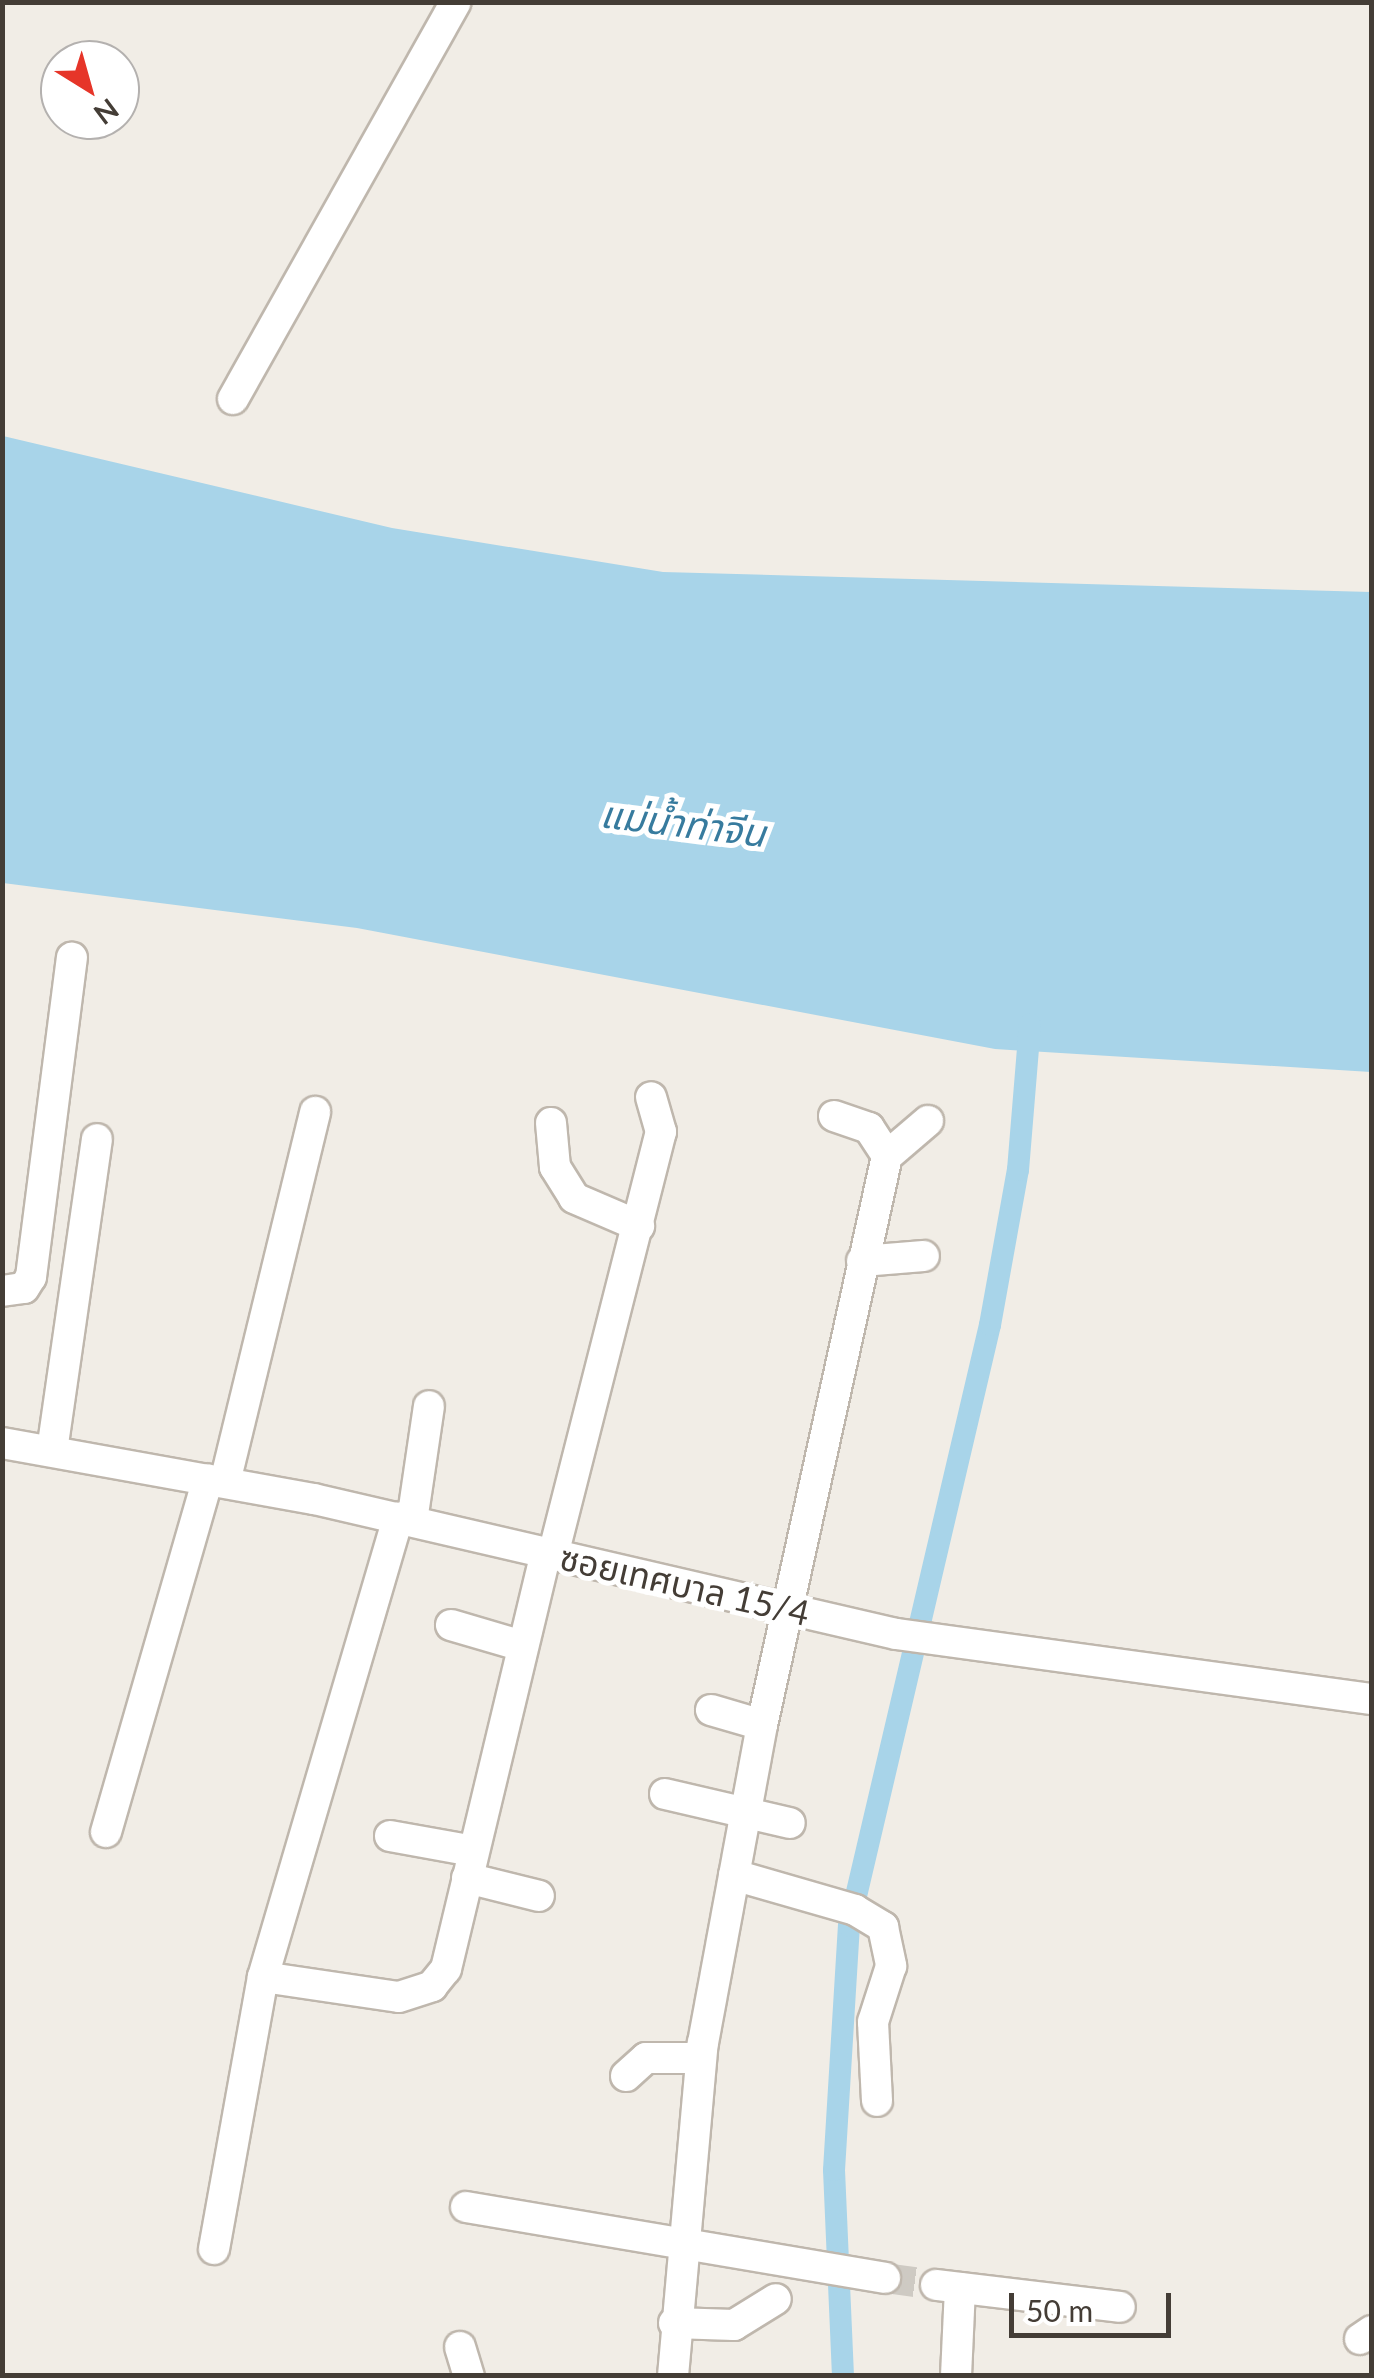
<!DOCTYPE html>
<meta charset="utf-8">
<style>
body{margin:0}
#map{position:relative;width:1374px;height:2378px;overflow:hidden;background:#f1ede6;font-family:Lato,"Noto Sans Thai",sans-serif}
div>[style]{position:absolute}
.water>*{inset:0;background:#a8d4e9}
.canal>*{height:22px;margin:-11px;padding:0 11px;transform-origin:11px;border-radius:11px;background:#a8d4e9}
.minor-tunnel>*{height:30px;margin-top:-15px;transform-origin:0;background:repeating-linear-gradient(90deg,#cecac3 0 30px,transparent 0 45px)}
.roads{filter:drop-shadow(2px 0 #bfb7ad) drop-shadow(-2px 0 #bfb7ad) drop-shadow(0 2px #bfb7ad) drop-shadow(0 -2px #bfb7ad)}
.minor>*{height:30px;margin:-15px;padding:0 15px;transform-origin:15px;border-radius:15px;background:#fff}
span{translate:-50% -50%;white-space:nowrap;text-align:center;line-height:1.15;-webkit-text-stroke:10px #fff;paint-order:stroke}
.street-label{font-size:35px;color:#443d36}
.water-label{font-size:38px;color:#377b9e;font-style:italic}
.frame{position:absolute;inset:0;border:5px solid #443d36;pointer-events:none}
.north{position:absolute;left:40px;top:40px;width:100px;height:100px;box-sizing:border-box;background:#fff;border:2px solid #b4b1af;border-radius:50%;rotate:143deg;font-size:28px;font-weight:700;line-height:40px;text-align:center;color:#443d36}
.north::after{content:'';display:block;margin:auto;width:35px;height:45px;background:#e63529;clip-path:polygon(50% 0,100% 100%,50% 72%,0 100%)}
.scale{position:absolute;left:1009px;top:2293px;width:162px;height:45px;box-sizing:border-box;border:5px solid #443d36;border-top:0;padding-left:12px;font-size:30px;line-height:35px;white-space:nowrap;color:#443d36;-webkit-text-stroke:8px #fff;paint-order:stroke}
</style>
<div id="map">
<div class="water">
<i style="clip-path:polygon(3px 436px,392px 528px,663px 572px,1371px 592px,1371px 1072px,995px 1049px,357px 928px,3px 883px)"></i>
</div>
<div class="canal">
<i style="left:843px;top:2376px;width:206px;rotate:-92.5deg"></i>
<i style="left:834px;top:2170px;width:244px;rotate:-86.5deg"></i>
<i style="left:849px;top:1926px;width:617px;rotate:-76.8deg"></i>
<i style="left:990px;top:1325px;width:158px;rotate:-79.8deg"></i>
<i style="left:1018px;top:1170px;width:146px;rotate:-85.3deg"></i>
</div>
<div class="minor-tunnel">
<i style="left:885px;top:2278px;width:51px;rotate:7.8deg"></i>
</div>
<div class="roads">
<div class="minor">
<i style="left:233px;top:399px;width:455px;rotate:-60.7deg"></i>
<i style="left:834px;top:1116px;width:37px;rotate:19deg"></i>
<i style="left:869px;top:1128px;width:33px;rotate:57deg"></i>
<i style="left:551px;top:1123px;width:44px;rotate:84.8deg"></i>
<i style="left:555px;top:1167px;width:36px;rotate:58deg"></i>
<i style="left:574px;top:1198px;width:71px;rotate:23.3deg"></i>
<i style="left:862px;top:1261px;width:62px;rotate:-4.6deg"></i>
<i style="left:2px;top:1291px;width:22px;rotate:-8deg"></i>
<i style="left:24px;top:1288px;width:13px;rotate:-58deg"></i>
<i style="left:31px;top:1277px;width:322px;rotate:-82.7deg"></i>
<i style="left:2px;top:1443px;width:317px;rotate:10.2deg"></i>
<i style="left:314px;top:1499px;width:597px;rotate:13.06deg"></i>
<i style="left:896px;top:1634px;width:480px;rotate:7.8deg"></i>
<i style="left:52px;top:1451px;width:315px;rotate:-81.8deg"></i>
<i style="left:225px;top:1482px;width:381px;rotate:-76.3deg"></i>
<i style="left:412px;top:1521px;width:116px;rotate:-81.6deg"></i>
<i style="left:553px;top:1555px;width:437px;rotate:-75.7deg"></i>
<i style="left:661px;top:1132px;width:36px;rotate:-106deg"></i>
<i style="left:451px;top:1625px;width:75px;rotate:16.3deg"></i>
<i style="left:711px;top:1710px;width:53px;rotate:16.4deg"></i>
<i style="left:665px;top:1794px;width:128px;rotate:13.1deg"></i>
<i style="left:106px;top:1832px;width:367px;rotate:-73.9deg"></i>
<i style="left:390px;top:1836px;width:84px;rotate:10.2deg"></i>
<i style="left:734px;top:1875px;width:126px;rotate:16.1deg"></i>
<i style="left:855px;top:1910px;width:33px;rotate:31deg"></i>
<i style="left:883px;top:1927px;width:40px;rotate:78deg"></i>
<i style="left:891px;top:1966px;width:59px;rotate:107.8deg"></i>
<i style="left:873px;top:2022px;width:79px;rotate:87.1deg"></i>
<i style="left:467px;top:1878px;width:74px;rotate:14deg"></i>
<i style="left:263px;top:1977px;width:137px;rotate:8.4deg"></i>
<i style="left:399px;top:1997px;width:35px;rotate:-18deg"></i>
<i style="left:432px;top:1986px;width:22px;rotate:-51deg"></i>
<i style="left:446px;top:1969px;width:428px;rotate:-76.5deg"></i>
<i style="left:626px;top:2076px;width:27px;rotate:-42deg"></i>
<i style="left:646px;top:2058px;width:55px"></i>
<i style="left:466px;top:2207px;width:425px;rotate:9.6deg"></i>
<i style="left:214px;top:2249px;width:276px;rotate:-79.8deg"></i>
<i style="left:263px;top:1977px;width:479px;rotate:-73.6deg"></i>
<i style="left:936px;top:2285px;width:185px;rotate:6.8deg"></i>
<i style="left:674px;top:2323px;width:60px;rotate:1.9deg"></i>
<i style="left:734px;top:2325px;width:49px;rotate:-31.8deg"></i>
<i style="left:1360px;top:2339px;width:14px;rotate:-34deg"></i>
<i style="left:460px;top:2347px;width:30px;rotate:73deg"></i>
<i style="left:673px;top:2376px;width:334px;rotate:-84.9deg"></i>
<i style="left:703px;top:2043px;width:323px;rotate:-79.5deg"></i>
<i style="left:762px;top:1725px;width:583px;rotate:-77.61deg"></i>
<i style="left:887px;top:1156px;width:54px;rotate:-40.5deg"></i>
<i style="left:956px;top:2376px;width:88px;rotate:-87.4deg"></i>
</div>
</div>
<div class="street-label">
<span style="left:685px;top:1584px;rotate:13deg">ซอยเทศบาล 15/4</span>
</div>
<div class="water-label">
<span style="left:683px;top:823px;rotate:7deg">แม่น้ำท่าจีน</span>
</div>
<div class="frame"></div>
<div class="north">N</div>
<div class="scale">50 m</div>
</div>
